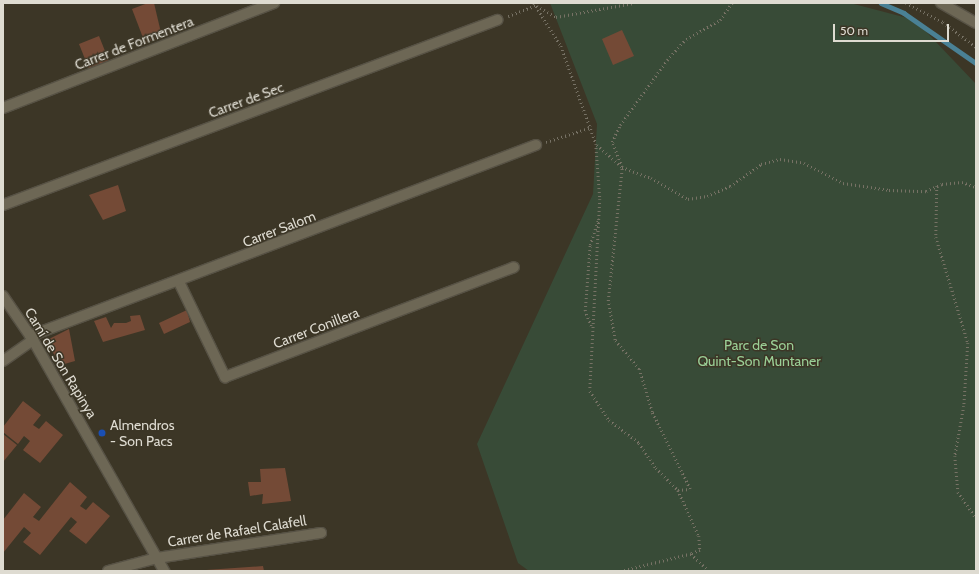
<!DOCTYPE html>
<meta charset="utf-8">
<style>
body{margin:0}
#map{position:relative;width:979px;height:574px;overflow:hidden;background:#3c3626;font-family:Cabin,sans-serif}
div>[style]{position:absolute}
.green>*{inset:0;background:#384b37}
.stream>*{height:4.5px;margin:-2.25px;padding:0 2.25px;transform-origin:2.25px;border-radius:2.25px;background:#4a8195}
.building>*{inset:0;background:#744a36}
.path>*{height:2.5px;margin-top:-1.25px;transform-origin:0;background:repeating-linear-gradient(90deg,#777265 0 1px,transparent 0 4px)}
.roads{filter:drop-shadow(1px 0 #575245) drop-shadow(-1px 0 #575245) drop-shadow(0 1px #575245) drop-shadow(0 -1px #575245)}
.minor>*{height:10px;margin:-5px;padding:0 5px;transform-origin:5px;border-radius:5px;background:#6d6755}
.tertiary>*{height:10px;margin:-5px;padding:0 5px;transform-origin:5px;border-radius:5px;background:#6d6755}
.dots>*{width:11px;height:11px;translate:-50% -50%;box-sizing:border-box;border:2px solid #3c3626;border-radius:50%}
span{translate:-50% -50%;white-space:nowrap;text-align:center;line-height:1.15;-webkit-text-stroke:3px #3c3626;paint-order:stroke}
.street-label{font-size:14px;color:#dedbd1}
.park-label{font-size:14px;color:#9acf96}
.poi-label{font-size:14px;color:#dedbd1}
.left{translate:0 -50%;text-align:left}
.frame{position:absolute;inset:0;border:4px solid #dedbd1;pointer-events:none}
.scale{position:absolute;left:833px;top:24px;width:116px;height:18px;box-sizing:border-box;border:2px solid #dedbd1;border-top:0;padding-left:5px;font-size:12px;line-height:14px;white-space:nowrap;color:#dedbd1;-webkit-text-stroke:3px #3c3626;paint-order:stroke}
</style>
<div id="map">
<div class="green">
<i style="clip-path:polygon(550px 3px,850px 3px,915px 20px,976px 84px,976px 571px,529px 571px,518px 563px,477px 444px,593px 194px,597px 124px)"></i>
</div>
<div class="stream">
<i style="left:881px;top:3px;width:25px;rotate:23deg"></i>
<i style="left:904px;top:13px;width:88px;rotate:34.8deg"></i>
</div>
<div class="building">
<i style="clip-path:polygon(148px 3px,154px 3px,162px 37px,145px 43px,132px 9px)"></i>
<i style="clip-path:polygon(622px 30px,634px 56px,613px 65px,602px 39px)"></i>
<i style="clip-path:polygon(99px 36px,109px 61px,89px 69px,79px 44px)"></i>
<i style="clip-path:polygon(118px 185px,126px 211px,103px 220px,89px 195px)"></i>
<i style="clip-path:polygon(187px 310px,190px 322px,164px 334px,159px 323px)"></i>
<i style="clip-path:polygon(140px 315px,145px 330px,103px 342px,94px 321px,106px 317px,111px 328px,114px 323px,126px 323px,131px 321px,130px 316px)"></i>
<i style="clip-path:polygon(69px 329px,75px 361px,61px 365px,45px 341px)"></i>
<i style="clip-path:polygon(23px 401px,41px 415px,33px 425px,39px 429px,46px 421px,63px 435px,40px 463px,23px 450px,30px 441px,24px 436px,18px 444px,3px 432px,3px 427px)"></i>
<i style="clip-path:polygon(3px 434px,17px 445px,3px 462px)"></i>
<i style="clip-path:polygon(285px 468px,291px 501px,262px 504px,263px 494px,250px 496px,248px 482px,261px 482px,260px 469px)"></i>
<i style="clip-path:polygon(70px 482px,87px 497px,80px 506px,86px 510px,93px 502px,110px 516px,86px 544px,69px 531px,77px 522px,71px 517px,40px 555px,23px 542px,31px 533px,24px 527px,3px 553px,3px 520px,24px 493px,41px 507px,33px 517px,39px 521px)"></i>
<i style="clip-path:polygon(263px 566px,264px 571px,206px 571px,206px 570px)"></i>
</div>
<div class="path">
<i style="left:534px;top:3px;width:51px;rotate:57.9deg"></i>
<i style="left:561px;top:46px;width:104px;rotate:70.3deg"></i>
<i style="left:596px;top:144px;width:55px;rotate:85.8deg"></i>
<i style="left:600px;top:199px;width:192px;rotate:93deg"></i>
<i style="left:590px;top:391px;width:35px;rotate:57deg"></i>
<i style="left:609px;top:420px;width:38px;rotate:37deg"></i>
<i style="left:639px;top:443px;width:30px;rotate:56deg"></i>
<i style="left:656px;top:468px;width:31px;rotate:45deg"></i>
<i style="left:678px;top:490px;width:51px;rotate:65.5deg"></i>
<i style="left:699px;top:536px;width:14px;rotate:86deg"></i>
<i style="left:700px;top:550px;width:10px;rotate:156deg"></i>
<i style="left:691px;top:554px;width:70px;rotate:166deg"></i>
<i style="left:906px;top:3px;width:42px;rotate:27.2deg"></i>
<i style="left:943px;top:22px;width:41px;rotate:37.1deg"></i>
<i style="left:537px;top:6px;width:22px;rotate:30deg"></i>
<i style="left:556px;top:17px;width:79px;rotate:-10.2deg"></i>
<i style="left:508px;top:16px;width:30px;rotate:-21deg"></i>
<i style="left:546px;top:142px;width:48px;rotate:-18.1deg"></i>
<i style="left:597px;top:145px;width:33px;rotate:41deg"></i>
<i style="left:622px;top:167px;width:31px;rotate:21deg"></i>
<i style="left:651px;top:178px;width:43px;rotate:29.6deg"></i>
<i style="left:688px;top:199px;width:19px;rotate:-9deg"></i>
<i style="left:707px;top:196px;width:25px;rotate:-23deg"></i>
<i style="left:730px;top:186px;width:38px;rotate:-35deg"></i>
<i style="left:761px;top:164px;width:20px;rotate:-15deg"></i>
<i style="left:780px;top:159px;width:24px;rotate:9deg"></i>
<i style="left:804px;top:163px;width:44px;rotate:27.1deg"></i>
<i style="left:843px;top:183px;width:47px;rotate:8.7deg"></i>
<i style="left:889px;top:190px;width:37px;rotate:2deg"></i>
<i style="left:926px;top:191px;width:17px;rotate:-24deg"></i>
<i style="left:942px;top:184px;width:20px;rotate:-6deg"></i>
<i style="left:962px;top:182px;width:15px;rotate:20deg"></i>
<i style="left:937px;top:186px;width:51px;rotate:91.1deg"></i>
<i style="left:936px;top:237px;width:111px;rotate:73.2deg"></i>
<i style="left:968px;top:343px;width:63px;rotate:93.6deg"></i>
<i style="left:964px;top:406px;width:51px;rotate:100.2deg"></i>
<i style="left:955px;top:456px;width:36px;rotate:85deg"></i>
<i style="left:958px;top:492px;width:32px;rotate:55deg"></i>
<i style="left:591px;top:326px;width:16px;rotate:-112deg"></i>
<i style="left:585px;top:311px;width:66px;rotate:-85.7deg"></i>
<i style="left:590px;top:245px;width:28px;rotate:-72deg"></i>
<i style="left:678px;top:490px;width:12px;rotate:-5deg"></i>
<i style="left:690px;top:489px;width:86px;rotate:-116.3deg"></i>
<i style="left:652px;top:412px;width:45px;rotate:-106.8deg"></i>
<i style="left:639px;top:369px;width:38px;rotate:-130deg"></i>
<i style="left:615px;top:340px;width:40px;rotate:-100deg"></i>
<i style="left:608px;top:301px;width:135px;rotate:-84deg"></i>
<i style="left:622px;top:167px;width:27px;rotate:-112deg"></i>
<i style="left:612px;top:142px;width:19px;rotate:-65deg"></i>
<i style="left:620px;top:125px;width:80px;rotate:-54.1deg"></i>
<i style="left:667px;top:60px;width:28px;rotate:-48deg"></i>
<i style="left:686px;top:39px;width:39px;rotate:-29deg"></i>
<i style="left:720px;top:20px;width:21px;rotate:-55deg"></i>
<i style="left:691px;top:554px;width:25px;rotate:43deg"></i>
<i style="left:975px;top:571px;width:2px;rotate:-63deg"></i>
</div>
<div class="roads">
<div class="minor">
<i style="left:941px;top:3px;width:40px;rotate:29.7deg"></i>
<i style="left:3px;top:108px;width:291px;rotate:-21.2deg"></i>
<i style="left:3px;top:205px;width:528px;rotate:-20.53deg"></i>
<i style="left:179px;top:282px;width:106px;rotate:64.2deg"></i>
<i style="left:225px;top:377px;width:309px;rotate:-20.8deg"></i>
<i style="left:30px;top:336px;width:541px;rotate:-20.68deg"></i>
<i style="left:3px;top:361px;width:37px;rotate:-35deg"></i>
<i style="left:108px;top:571px;width:51px;rotate:-14.9deg"></i>
<i style="left:157px;top:558px;width:166px;rotate:-8.7deg"></i>
</div>
<div class="tertiary">
<i style="left:3px;top:296px;width:53px;rotate:55.7deg"></i>
<i style="left:33px;top:340px;width:266px;rotate:60.4deg"></i>
</div>
</div>
<div class="dots">
<i style="left:102px;top:433px;background:#1a4fb4"></i>
</div>
<div class="street-label">
<span style="left:134px;top:43px;rotate:-21deg">Carrer de Formentera</span>
<span style="left:246px;top:100px;rotate:-20deg">Carrer de Sec</span>
<span style="left:279px;top:229px;rotate:-21deg">Carrer Salom</span>
<span style="left:316px;top:328px;rotate:-21deg">Carrer Conillera</span>
<span style="left:61px;top:363px;rotate:59deg">Camí de Son Rapinya</span>
<span style="left:237px;top:531px;rotate:-9deg">Carrer de Rafael Calafell</span>
</div>
<div class="park-label">
<span style="left:759px;top:353px">Parc de Son<br>Quint-Son Muntaner</span>
</div>
<div class="poi-label">
<span class="left" style="left:110px;top:433px">Almendros<br>- Son Pacs</span>
</div>
<div class="frame"></div>
<div class="scale">50 m</div>
</div>
